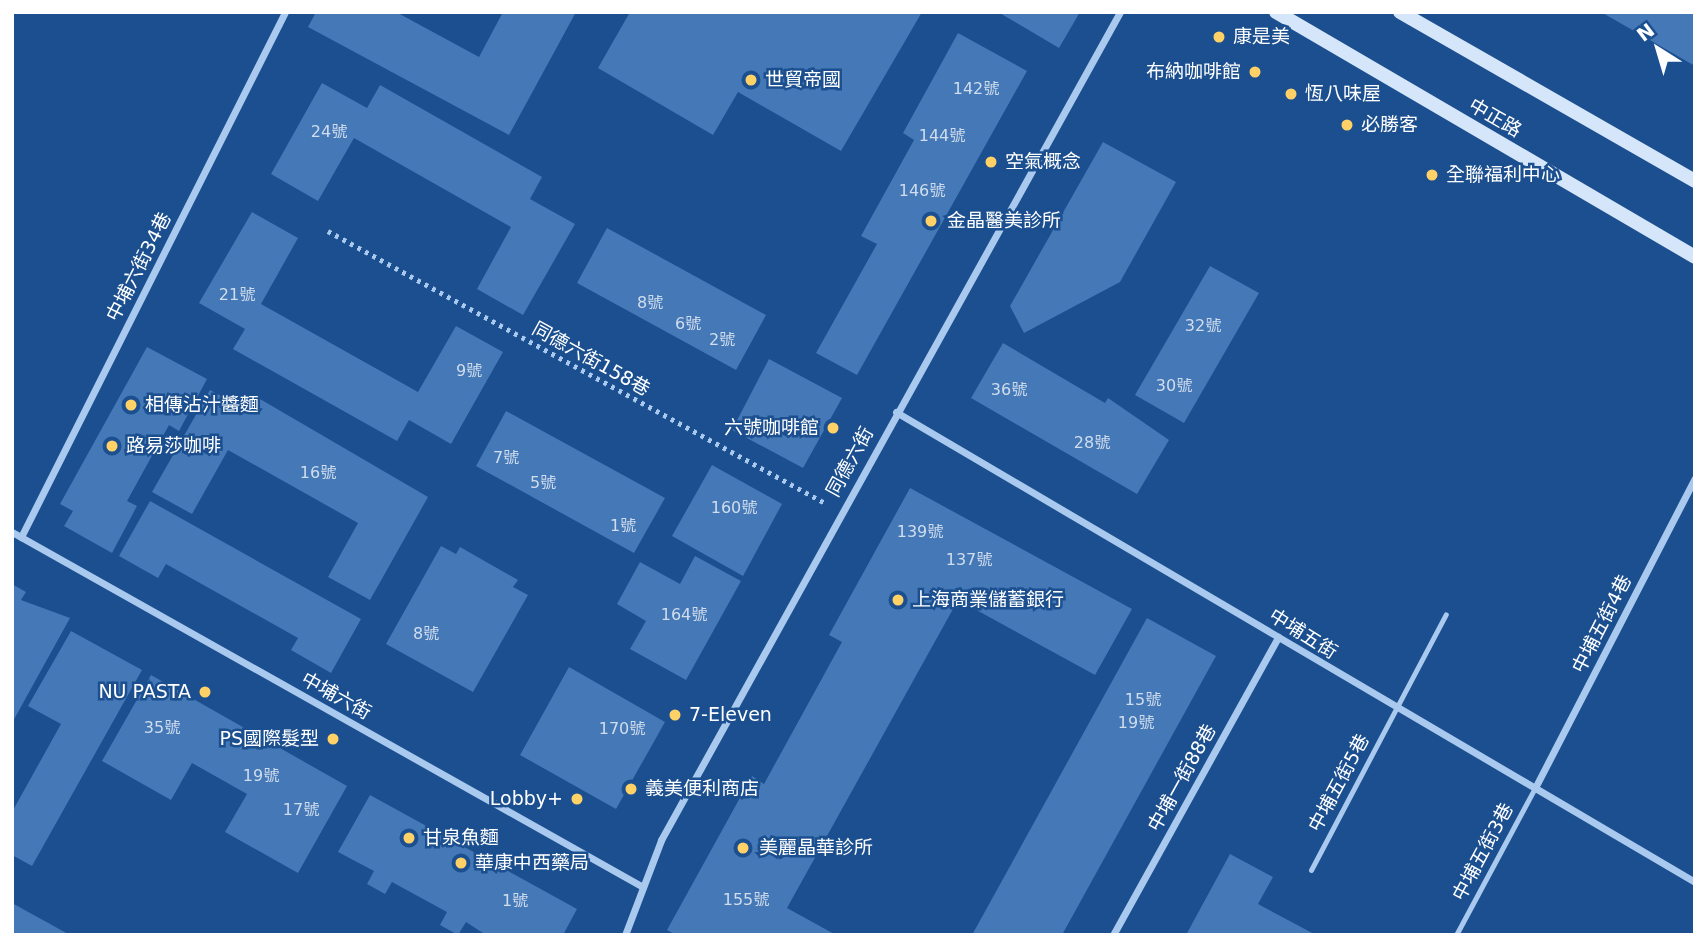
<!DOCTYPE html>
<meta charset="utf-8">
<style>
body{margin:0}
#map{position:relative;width:1707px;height:947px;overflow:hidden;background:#1b4f8f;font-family:"DejaVu Sans","Noto Sans TC",sans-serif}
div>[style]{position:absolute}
.building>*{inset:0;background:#4478b7}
.path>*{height:4.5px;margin-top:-2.25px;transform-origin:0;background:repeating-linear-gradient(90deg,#a9c9ee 0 3.5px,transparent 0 8.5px)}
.lane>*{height:5px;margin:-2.5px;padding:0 2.5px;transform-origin:2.5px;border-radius:2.5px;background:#a9c9ee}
.street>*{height:7px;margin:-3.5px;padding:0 3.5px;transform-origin:3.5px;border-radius:3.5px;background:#a9c9ee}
.secondary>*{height:14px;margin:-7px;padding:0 7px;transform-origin:7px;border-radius:7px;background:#d6e6fa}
.dots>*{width:19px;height:19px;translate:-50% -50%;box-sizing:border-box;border:4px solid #1b4f8f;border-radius:50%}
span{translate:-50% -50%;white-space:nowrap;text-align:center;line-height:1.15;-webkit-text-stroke:5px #1b4f8f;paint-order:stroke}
.number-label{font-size:16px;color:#d0dded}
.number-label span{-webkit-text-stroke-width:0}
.poi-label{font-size:19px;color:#fff}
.left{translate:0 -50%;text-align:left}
.right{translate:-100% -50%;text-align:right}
.street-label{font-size:19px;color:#fff}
.frame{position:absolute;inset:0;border:14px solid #fff;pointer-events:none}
.north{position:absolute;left:1623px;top:14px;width:70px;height:70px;-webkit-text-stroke:5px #1b4f8f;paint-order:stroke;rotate:323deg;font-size:19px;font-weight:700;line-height:28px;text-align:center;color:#fff}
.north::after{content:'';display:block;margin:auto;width:24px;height:32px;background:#fff;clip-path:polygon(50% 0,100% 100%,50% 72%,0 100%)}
</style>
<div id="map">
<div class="building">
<i style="clip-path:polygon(316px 12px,396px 12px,479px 57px,503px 12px,576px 12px,509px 135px,308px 27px)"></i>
<i style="clip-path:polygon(630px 12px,922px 12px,841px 151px,738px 92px,713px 135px,598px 68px)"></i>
<i style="clip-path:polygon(998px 12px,1080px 12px,1059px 48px)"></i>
<i style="clip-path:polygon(1601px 12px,1695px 12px,1695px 66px)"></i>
<i style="clip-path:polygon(958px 33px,1027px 71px,857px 375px,816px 353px,877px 244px,861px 236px,914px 140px,903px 133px)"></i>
<i style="clip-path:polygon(322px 83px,367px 108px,380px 85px,542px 177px,530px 199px,575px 224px,523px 315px,477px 289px,511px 227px,354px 138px,318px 201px,271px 174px)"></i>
<i style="clip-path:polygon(1103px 142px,1176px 182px,1120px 282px,1024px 333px,1010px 306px)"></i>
<i style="clip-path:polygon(252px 212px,298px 238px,261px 304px,418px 392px,456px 326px,503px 352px,451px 444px,409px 420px,397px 441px,233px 349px,245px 329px,199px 303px)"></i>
<i style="clip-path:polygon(607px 228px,766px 315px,736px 370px,577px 283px)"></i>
<i style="clip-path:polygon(1210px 266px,1259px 293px,1184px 423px,1135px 395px)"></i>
<i style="clip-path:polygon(1003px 343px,1105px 403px,1108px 398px,1169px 440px,1137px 494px,971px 398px)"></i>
<i style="clip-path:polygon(147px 347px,207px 379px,179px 431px,169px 425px,127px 501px,137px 506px,112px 553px,64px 526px,73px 511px,60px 504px)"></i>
<i style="clip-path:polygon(769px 359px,842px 398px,803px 468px,732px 430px)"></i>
<i style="clip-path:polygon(210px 390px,245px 409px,253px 395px,428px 497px,370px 600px,328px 577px,358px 523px,228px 450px,192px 514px,152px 492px)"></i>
<i style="clip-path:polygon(506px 411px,665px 498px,634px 553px,476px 466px)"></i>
<i style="clip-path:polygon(712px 465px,782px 504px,743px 576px,672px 536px)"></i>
<i style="clip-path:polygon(910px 488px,1132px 609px,1095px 675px,958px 600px,787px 908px,836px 935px,676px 935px,667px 930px,752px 776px,764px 784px,842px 642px,829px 635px)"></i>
<i style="clip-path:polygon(150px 501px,361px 619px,331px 673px,291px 650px,298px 638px,166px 564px,158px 578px,119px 556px)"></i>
<i style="clip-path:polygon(441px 546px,456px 554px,460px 547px,518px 580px,513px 587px,528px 595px,473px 692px,386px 644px)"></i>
<i style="clip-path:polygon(695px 556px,741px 581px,686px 680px,630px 649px,646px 621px,617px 604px,640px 562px,680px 584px)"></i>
<i style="clip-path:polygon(12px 584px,26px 592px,21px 600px,70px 618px,12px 723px)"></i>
<i style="clip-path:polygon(1147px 618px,1216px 656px,1062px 935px,972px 935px)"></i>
<i style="clip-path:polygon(71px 631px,142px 670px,32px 866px,12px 855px,12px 812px,61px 724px,28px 706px)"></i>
<i style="clip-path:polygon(569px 667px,665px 722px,616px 809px,520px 755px)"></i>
<i style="clip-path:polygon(151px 675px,347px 786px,298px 873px,225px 832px,247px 794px,192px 763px,171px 800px,102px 761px)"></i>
<i style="clip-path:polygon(370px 795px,577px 909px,563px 935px,486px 935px,466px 922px,458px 935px,440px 925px,447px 912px,392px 882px,385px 894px,367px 884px,374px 871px,338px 852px)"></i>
<i style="clip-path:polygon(1230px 854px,1273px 877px,1258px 904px,1316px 935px,1186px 935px)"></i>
<i style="clip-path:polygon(12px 903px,70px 935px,12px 935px)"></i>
</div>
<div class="path">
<i style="left:328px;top:231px;width:567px;rotate:28.69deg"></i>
</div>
<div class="lane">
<i style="left:1311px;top:870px;width:289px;rotate:-62.2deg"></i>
<i style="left:1456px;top:935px;width:169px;rotate:-61.8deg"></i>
<i style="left:1694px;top:935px;width:2px;rotate:-63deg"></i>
</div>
<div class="street">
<i style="left:896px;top:412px;width:927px;rotate:30.47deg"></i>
<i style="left:12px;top:532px;width:724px;rotate:29.36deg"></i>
<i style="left:21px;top:537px;width:588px;rotate:-63.3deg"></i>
<i style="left:1537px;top:784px;width:344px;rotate:-62.7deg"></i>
<i style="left:625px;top:935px;width:102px;rotate:-69.2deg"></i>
<i style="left:661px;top:840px;width:947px;rotate:-61deg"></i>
<i style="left:1113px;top:935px;width:341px;rotate:-61deg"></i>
</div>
<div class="secondary">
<i style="left:1276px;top:12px;width:485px;rotate:30.3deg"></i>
<i style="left:1400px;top:12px;width:340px;rotate:29.8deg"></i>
</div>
<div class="dots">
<i style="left:1219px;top:37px;background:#ffd166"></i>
<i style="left:1255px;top:72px;background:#ffd166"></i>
<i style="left:751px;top:80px;background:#ffd166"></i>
<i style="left:1291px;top:94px;background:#ffd166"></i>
<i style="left:1347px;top:125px;background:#ffd166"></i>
<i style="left:991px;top:162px;background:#ffd166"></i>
<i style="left:1432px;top:175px;background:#ffd166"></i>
<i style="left:931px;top:221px;background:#ffd166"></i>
<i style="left:131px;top:405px;background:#ffd166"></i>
<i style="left:833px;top:428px;background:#ffd166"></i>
<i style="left:112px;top:446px;background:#ffd166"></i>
<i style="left:898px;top:600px;background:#ffd166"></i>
<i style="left:205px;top:692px;background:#ffd166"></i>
<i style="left:675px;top:715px;background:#ffd166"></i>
<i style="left:333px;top:739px;background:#ffd166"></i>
<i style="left:631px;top:789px;background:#ffd166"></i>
<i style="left:577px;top:799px;background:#ffd166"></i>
<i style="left:409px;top:838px;background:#ffd166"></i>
<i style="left:743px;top:848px;background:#ffd166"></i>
<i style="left:461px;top:863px;background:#ffd166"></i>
</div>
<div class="number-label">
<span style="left:976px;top:89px">142號</span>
<span style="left:329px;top:132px">24號</span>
<span style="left:942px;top:136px">144號</span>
<span style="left:922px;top:191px">146號</span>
<span style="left:237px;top:295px">21號</span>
<span style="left:650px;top:303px">8號</span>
<span style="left:688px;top:324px">6號</span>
<span style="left:1203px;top:326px">32號</span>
<span style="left:722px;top:340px">2號</span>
<span style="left:469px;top:371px">9號</span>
<span style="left:1174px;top:386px">30號</span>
<span style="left:1009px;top:390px">36號</span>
<span style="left:1092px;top:443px">28號</span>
<span style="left:506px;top:458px">7號</span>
<span style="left:318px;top:473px">16號</span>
<span style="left:543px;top:483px">5號</span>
<span style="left:734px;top:508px">160號</span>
<span style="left:623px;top:526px">1號</span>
<span style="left:920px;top:532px">139號</span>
<span style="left:969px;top:560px">137號</span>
<span style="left:684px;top:615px">164號</span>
<span style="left:426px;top:634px">8號</span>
<span style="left:1143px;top:700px">15號</span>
<span style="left:1136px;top:723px">19號</span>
<span style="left:162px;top:728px">35號</span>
<span style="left:622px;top:729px">170號</span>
<span style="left:261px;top:776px">19號</span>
<span style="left:301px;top:810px">17號</span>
<span style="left:746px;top:900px">155號</span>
<span style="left:515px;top:901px">1號</span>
</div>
<div class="poi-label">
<span class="left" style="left:1233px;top:37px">康是美</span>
<span class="right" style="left:1241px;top:72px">布納咖啡館</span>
<span class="left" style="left:765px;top:80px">世貿帝國</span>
<span class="left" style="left:1305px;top:94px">恆八味屋</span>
<span class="left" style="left:1361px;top:125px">必勝客</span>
<span class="left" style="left:1005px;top:162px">空氣概念</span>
<span class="left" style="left:1446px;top:175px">全聯福利中心</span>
<span class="left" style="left:947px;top:221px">金晶醫美診所</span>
<span class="left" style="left:145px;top:405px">相傳沾汁醬麵</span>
<span class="right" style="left:819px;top:428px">六號咖啡館</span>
<span class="left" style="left:126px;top:446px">路易莎咖啡</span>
<span class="left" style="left:912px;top:600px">上海商業儲蓄銀行</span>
<span class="right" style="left:191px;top:692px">NU PASTA</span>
<span class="left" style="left:689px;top:715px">7-Eleven</span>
<span class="right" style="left:319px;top:739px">PS國際髮型</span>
<span class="left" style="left:645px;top:789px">義美便利商店</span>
<span class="right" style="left:563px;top:799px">Lobby+</span>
<span class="left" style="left:423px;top:838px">甘泉魚麵</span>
<span class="left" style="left:759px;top:848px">美麗晶華診所</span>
<span class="left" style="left:475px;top:863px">華康中西藥局</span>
</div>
<div class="street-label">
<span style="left:1495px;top:118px;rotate:30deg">中正路</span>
<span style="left:139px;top:267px;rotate:-63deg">中埔六街34巷</span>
<span style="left:591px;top:359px;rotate:29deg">同德六街158巷</span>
<span style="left:850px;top:462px;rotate:-61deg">同德六街</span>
<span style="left:1602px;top:624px;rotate:-63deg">中埔五街4巷</span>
<span style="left:1303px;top:634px;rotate:32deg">中埔五街</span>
<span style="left:336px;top:696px;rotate:29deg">中埔六街</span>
<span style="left:1182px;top:778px;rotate:-61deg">中埔一街88巷</span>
<span style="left:1339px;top:783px;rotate:-62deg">中埔五街5巷</span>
<span style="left:1483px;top:852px;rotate:-62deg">中埔五街3巷</span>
</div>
<div class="frame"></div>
<div class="north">N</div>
</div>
